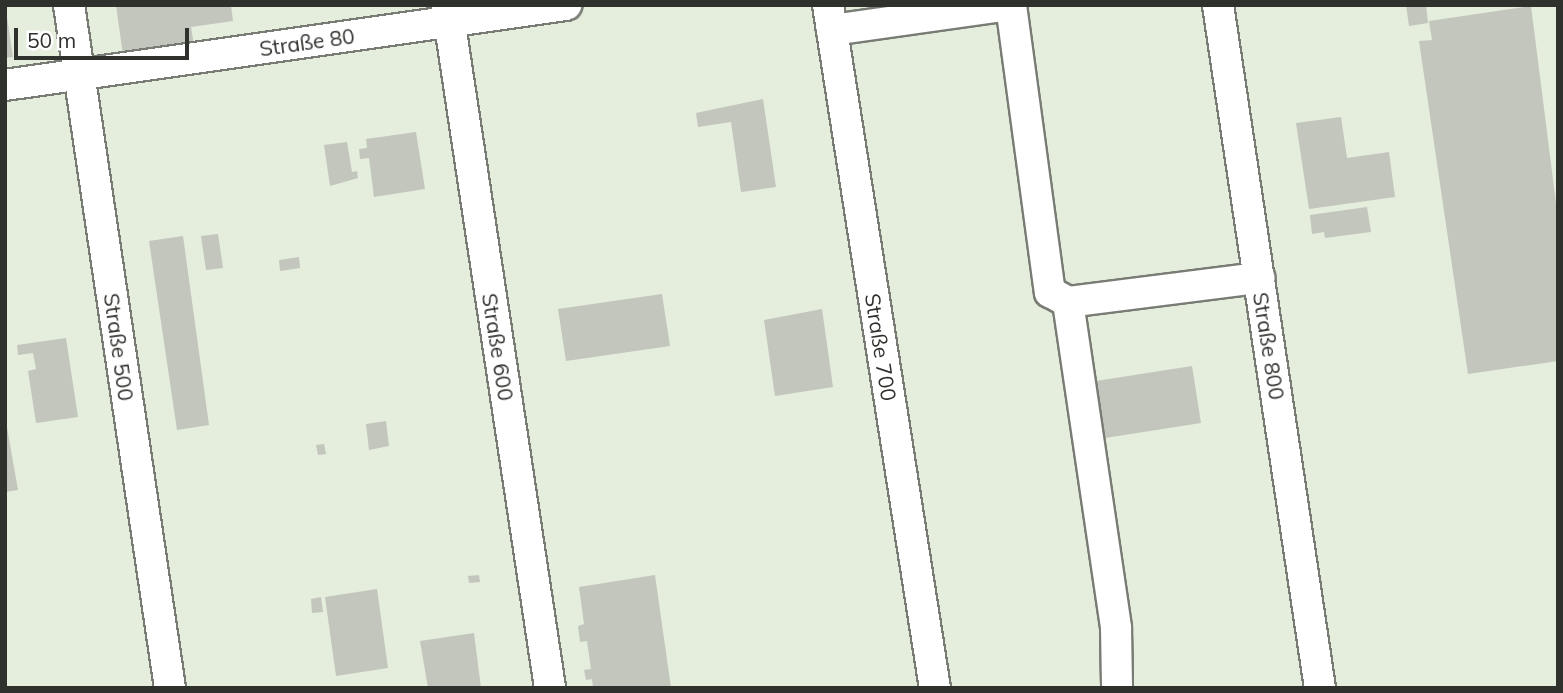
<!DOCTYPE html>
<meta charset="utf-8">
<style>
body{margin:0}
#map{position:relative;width:1563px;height:693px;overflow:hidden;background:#f2f6ed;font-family:Mulish,sans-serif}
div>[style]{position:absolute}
.built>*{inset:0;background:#e5eddd}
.building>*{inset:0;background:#c2c6bd}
.roads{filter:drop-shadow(2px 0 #787c74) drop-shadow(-2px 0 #787c74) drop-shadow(0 2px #787c74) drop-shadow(0 -2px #787c74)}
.minor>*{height:30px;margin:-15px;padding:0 15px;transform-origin:15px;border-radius:15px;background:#fff}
span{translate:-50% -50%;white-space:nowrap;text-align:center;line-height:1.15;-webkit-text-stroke:6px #fff;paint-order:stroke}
.street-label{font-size:21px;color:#2f312d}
.frame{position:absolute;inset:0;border:7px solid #2f312d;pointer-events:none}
.scale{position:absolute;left:14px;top:28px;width:175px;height:32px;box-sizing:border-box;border:4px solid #2f312d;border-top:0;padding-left:9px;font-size:21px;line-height:24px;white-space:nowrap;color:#2f312d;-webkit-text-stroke:5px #fff;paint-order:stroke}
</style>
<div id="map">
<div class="built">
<i style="clip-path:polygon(5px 5px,1558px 5px,1558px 688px,5px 688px)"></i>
</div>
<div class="building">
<i style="clip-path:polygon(116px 5px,231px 5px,233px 21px,191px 27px,194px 45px,123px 55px)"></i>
<i style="clip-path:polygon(1406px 5px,1426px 5px,1428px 23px,1409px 26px)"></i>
<i style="clip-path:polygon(1531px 6px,1558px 219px,1558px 361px,1468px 374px,1419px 41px,1432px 40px,1429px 21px)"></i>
<i style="clip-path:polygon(7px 17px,13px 57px,5px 58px,5px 18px)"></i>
<i style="clip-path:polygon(763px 99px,776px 187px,741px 192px,731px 122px,698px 127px,696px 113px)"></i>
<i style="clip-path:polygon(1341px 117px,1347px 158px,1389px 152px,1395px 197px,1309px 209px,1296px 123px)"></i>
<i style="clip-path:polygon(416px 132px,425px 189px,374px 197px,369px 158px,360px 159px,359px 149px,367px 148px,366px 139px)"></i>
<i style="clip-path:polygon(347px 142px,352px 172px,357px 171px,358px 178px,330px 186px,324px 145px)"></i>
<i style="clip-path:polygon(1367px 207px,1371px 232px,1325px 238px,1324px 232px,1312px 234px,1310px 215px)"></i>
<i style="clip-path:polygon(218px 234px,223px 268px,206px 270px,201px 236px)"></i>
<i style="clip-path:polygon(183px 236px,209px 425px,177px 430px,149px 241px)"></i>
<i style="clip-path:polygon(299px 257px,300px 268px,280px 271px,279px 260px)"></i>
<i style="clip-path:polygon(662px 294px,670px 346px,566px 361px,558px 309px)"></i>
<i style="clip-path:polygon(822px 309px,833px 387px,775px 396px,764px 320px)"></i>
<i style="clip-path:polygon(66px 338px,78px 417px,36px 423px,28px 371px,36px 369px,33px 353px,18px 355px,17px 345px)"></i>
<i style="clip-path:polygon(1192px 366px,1201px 423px,1105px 438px,1096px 381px)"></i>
<i style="clip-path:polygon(5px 416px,18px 490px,5px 492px)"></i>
<i style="clip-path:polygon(386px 421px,389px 446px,369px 450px,366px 424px)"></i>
<i style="clip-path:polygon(324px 444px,326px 454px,318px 455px,316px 445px)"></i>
<i style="clip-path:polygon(479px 575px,480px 582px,469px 583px,468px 576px)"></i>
<i style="clip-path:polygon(655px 575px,671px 688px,593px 688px,592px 679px,586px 680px,584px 670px,591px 669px,587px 641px,580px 642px,578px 626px,584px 624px,579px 587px)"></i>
<i style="clip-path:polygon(377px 589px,388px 668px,336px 676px,325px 597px)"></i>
<i style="clip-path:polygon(321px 597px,323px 612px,312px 613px,311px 599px)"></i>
<i style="clip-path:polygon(474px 633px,481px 688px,428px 688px,420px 641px)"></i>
</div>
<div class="roads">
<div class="minor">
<i style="left:69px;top:5px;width:690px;rotate:81.59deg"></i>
<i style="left:447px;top:5px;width:691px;rotate:81.42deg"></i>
<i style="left:828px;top:5px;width:691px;rotate:81.1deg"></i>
<i style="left:1011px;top:5px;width:290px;rotate:82.3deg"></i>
<i style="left:1050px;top:292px;width:21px;rotate:29deg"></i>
<i style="left:1068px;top:302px;width:330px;rotate:81.6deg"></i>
<i style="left:1116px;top:628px;width:60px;rotate:89deg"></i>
<i style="left:1218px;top:5px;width:691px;rotate:81.51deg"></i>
<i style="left:832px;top:30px;width:181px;rotate:-8deg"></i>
<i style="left:5px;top:85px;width:567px;rotate:-8.12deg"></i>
<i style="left:1068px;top:302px;width:193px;rotate:-7.2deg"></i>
</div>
</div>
<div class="street-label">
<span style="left:307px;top:42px;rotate:-8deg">Straße 80</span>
<span style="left:1269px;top:346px;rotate:81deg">Straße 800</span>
<span style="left:119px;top:347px;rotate:82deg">Straße 500</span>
<span style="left:498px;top:347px;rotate:81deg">Straße 600</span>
<span style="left:881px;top:347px;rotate:81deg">Straße 700</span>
</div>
<div class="frame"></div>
<div class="scale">50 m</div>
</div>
